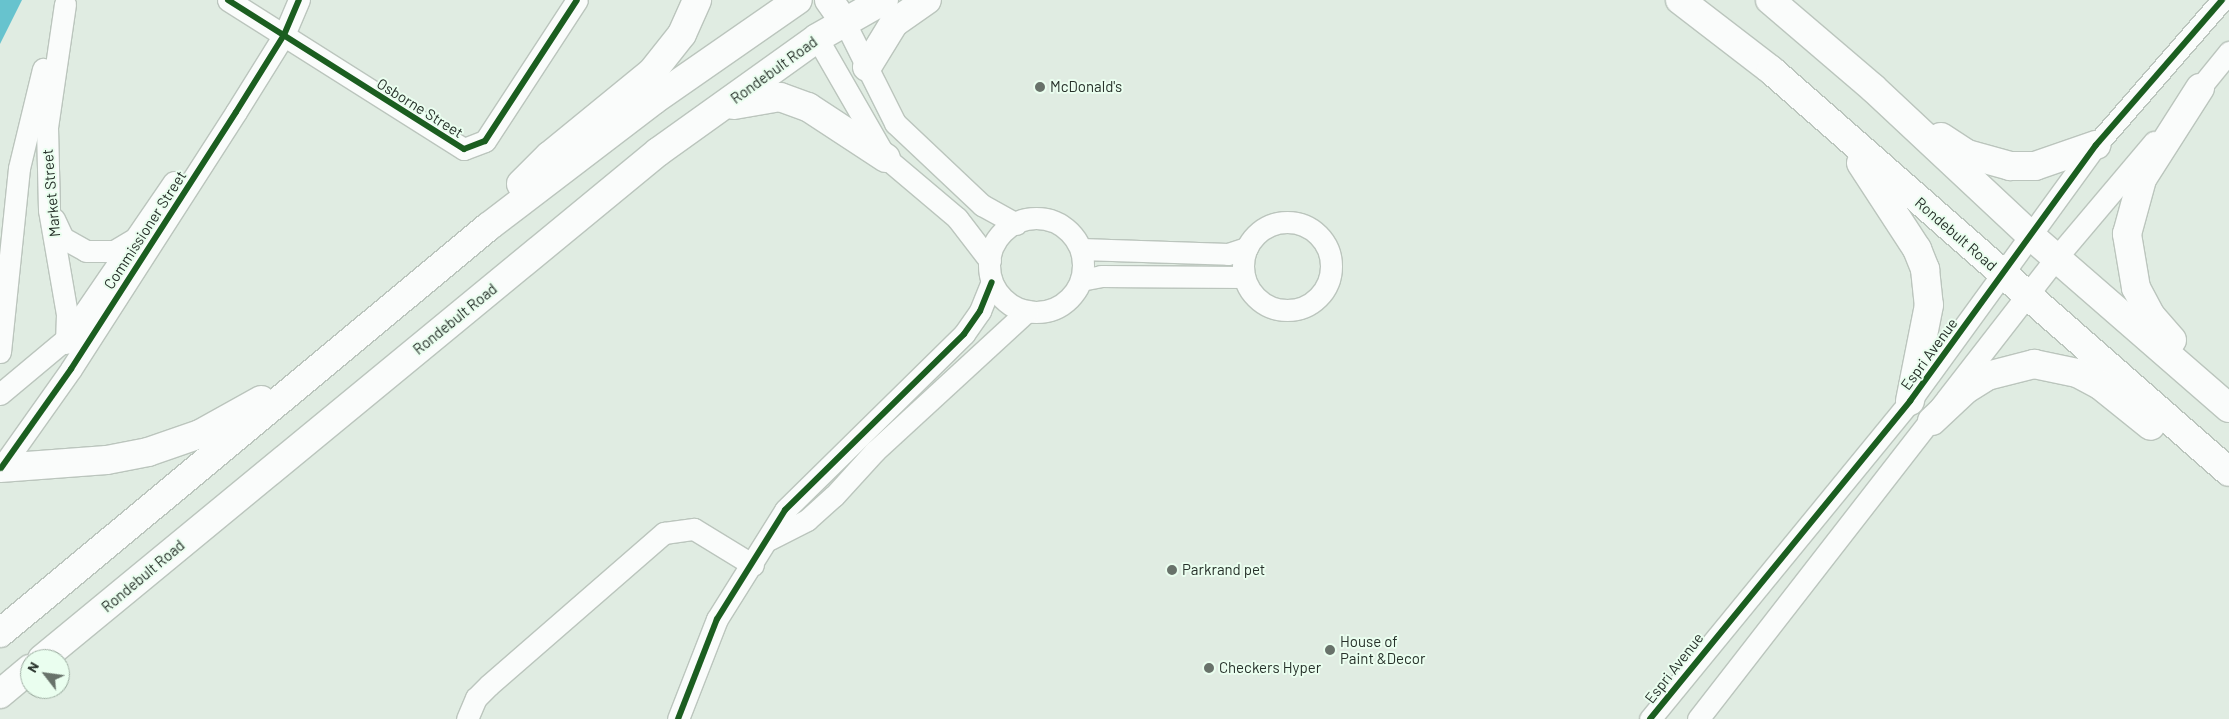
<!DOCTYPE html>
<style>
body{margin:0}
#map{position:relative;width:2229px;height:719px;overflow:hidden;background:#e0ece2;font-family:Barlow,sans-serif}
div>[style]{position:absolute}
.water>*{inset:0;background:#67c3ce}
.roads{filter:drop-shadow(1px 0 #bbc5bd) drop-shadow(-1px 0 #bbc5bd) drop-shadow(0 1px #bbc5bd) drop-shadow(0 -1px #bbc5bd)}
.minor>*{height:21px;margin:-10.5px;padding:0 10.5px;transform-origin:10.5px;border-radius:10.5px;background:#fafcfb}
.minor>.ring{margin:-10.5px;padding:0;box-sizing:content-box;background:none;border:21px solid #fafcfb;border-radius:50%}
.major>*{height:28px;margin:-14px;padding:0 14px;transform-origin:14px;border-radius:14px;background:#fafcfb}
.cycleway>*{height:6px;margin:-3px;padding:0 3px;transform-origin:3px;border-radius:3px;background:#1b5e20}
.dots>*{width:14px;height:14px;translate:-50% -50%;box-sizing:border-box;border:2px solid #eafeef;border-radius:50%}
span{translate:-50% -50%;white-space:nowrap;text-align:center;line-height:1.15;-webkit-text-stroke:4px #eafeef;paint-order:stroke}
.street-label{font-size:15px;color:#27312a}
.poi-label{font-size:15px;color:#27312a}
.left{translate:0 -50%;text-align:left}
.north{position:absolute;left:20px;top:649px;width:50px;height:50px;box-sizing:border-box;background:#eafeef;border:1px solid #9caca0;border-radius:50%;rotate:300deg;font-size:14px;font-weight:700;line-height:20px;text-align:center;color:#27312a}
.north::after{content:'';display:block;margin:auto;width:18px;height:22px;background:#68726a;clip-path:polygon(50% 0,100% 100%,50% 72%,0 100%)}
</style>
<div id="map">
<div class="water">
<i style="clip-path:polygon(0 0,22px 0,0 44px)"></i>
</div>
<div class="roads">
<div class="minor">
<i style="left:228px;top:0;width:279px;rotate:32.3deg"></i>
<i style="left:464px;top:149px;width:22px;rotate:-21deg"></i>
<i style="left:485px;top:141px;width:168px;rotate:-56.9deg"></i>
<i style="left:65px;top:4px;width:124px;rotate:98.3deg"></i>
<i style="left:47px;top:127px;width:83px;rotate:88.6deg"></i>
<i style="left:49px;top:210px;width:106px;rotate:80.2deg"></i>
<i style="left:67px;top:314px;width:29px;rotate:92deg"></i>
<i style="left:845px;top:23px;width:112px;rotate:63.4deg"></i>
<i style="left:895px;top:123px;width:120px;rotate:43.3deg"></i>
<i style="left:982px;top:205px;width:39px;rotate:29deg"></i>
<i style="left:817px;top:38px;width:138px;rotate:60.1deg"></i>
<i style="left:886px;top:158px;width:93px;rotate:40.2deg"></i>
<i style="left:957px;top:218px;width:54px;rotate:52.5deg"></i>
<i style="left:2190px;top:100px;width:62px;rotate:-50.9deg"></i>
<i class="ring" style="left:989px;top:218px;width:73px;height:73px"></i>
<i style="left:54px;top:219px;width:21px;rotate:65deg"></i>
<i style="left:63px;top:238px;width:26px;rotate:29deg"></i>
<i style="left:86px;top:251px;width:28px"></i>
<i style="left:114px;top:251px;width:23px;rotate:-31deg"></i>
<i class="ring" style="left:1243px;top:222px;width:67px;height:67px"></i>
<i style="left:1081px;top:249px;width:147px;rotate:1.9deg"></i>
<i style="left:1228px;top:254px;width:20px;rotate:-18deg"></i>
<i style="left:1081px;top:280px;width:20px;rotate:-11deg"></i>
<i style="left:1101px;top:276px;width:143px;rotate:0.4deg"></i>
<i style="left:0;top:352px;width:185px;rotate:-84.1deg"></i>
<i style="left:19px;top:168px;width:102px;rotate:-76.4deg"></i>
<i style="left:0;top:394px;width:87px;rotate:-39.9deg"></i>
<i style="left:67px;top:338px;width:189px;rotate:-55.6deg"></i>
<i style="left:1px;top:468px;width:121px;rotate:-54.7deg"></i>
<i style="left:71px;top:369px;width:305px;rotate:-57.3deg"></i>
<i style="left:236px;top:112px;width:91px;rotate:-58.1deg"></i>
<i style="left:284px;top:35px;width:38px;rotate:-67deg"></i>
<i style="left:770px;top:539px;width:42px;rotate:-27.2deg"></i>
<i style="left:807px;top:520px;width:36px;rotate:-42deg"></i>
<i style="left:834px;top:496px;width:61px;rotate:-47.7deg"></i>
<i style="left:875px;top:451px;width:207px;rotate:-42.6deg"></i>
<i style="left:467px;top:719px;width:23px;rotate:-67deg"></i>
<i style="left:476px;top:698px;width:18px;rotate:-45deg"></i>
<i style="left:489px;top:685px;width:232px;rotate:-41deg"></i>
<i style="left:664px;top:533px;width:30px;rotate:-8deg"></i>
<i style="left:694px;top:529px;width:69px;rotate:31.4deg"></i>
<i style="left:678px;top:719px;width:107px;rotate:-68.7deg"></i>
<i style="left:717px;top:619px;width:128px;rotate:-58deg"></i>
<i style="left:785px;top:510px;width:251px;rotate:-44.5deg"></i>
<i style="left:964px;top:334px;width:28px;rotate:-55deg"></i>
<i style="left:980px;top:311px;width:31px;rotate:-68deg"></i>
<i style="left:1650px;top:719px;width:411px;rotate:-50.7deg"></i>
<i style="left:1910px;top:401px;width:316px;rotate:-54deg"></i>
<i style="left:2096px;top:145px;width:192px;rotate:-49deg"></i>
<i style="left:1698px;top:719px;width:584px;rotate:-52.17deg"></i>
<i style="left:2056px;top:258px;width:152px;rotate:-49.8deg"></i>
</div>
<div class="major">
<i style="left:829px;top:0;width:28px;rotate:55deg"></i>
<i style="left:1680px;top:0;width:115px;rotate:37.6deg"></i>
<i style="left:1771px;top:70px;width:609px;rotate:41.27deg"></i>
<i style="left:1770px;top:0;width:135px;rotate:40.5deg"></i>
<i style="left:1873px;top:88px;width:216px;rotate:43.1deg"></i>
<i style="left:2031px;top:236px;width:262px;rotate:41deg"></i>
<i style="left:867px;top:67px;width:52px;rotate:-58.5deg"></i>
<i style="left:894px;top:23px;width:40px;rotate:-34.9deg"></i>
<i style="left:734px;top:105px;width:47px;rotate:-9.9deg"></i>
<i style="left:780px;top:97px;width:30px;rotate:20deg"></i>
<i style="left:808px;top:107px;width:93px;rotate:33.2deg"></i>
<i style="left:1941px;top:137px;width:31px;rotate:33deg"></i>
<i style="left:1967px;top:154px;width:45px;rotate:15.6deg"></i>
<i style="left:2010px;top:166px;width:25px"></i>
<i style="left:2035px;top:166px;width:65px;rotate:-19deg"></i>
<i style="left:1861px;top:163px;width:103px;rotate:56.9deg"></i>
<i style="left:1917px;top:249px;width:22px;rotate:68deg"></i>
<i style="left:1925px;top:269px;width:36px;rotate:84deg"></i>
<i style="left:1929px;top:305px;width:98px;rotate:101.2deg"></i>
<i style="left:521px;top:184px;width:40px;rotate:-45deg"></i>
<i style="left:549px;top:156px;width:133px;rotate:-39.2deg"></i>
<i style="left:652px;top:72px;width:48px;rotate:-51.7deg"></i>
<i style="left:682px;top:34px;width:37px;rotate:-66deg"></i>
<i style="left:2172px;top:340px;width:32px;rotate:-131deg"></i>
<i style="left:2151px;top:316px;width:32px;rotate:-118deg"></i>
<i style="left:2136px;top:288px;width:55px;rotate:-99.5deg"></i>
<i style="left:2127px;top:234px;width:57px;rotate:-74.7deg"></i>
<i style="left:2142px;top:179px;width:108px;rotate:-57.5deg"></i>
<i style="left:1932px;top:421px;width:45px;rotate:-43.2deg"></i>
<i style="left:1965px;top:390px;width:26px;rotate:-32deg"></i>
<i style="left:1987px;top:376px;width:49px;rotate:-14.3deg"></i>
<i style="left:2034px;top:364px;width:44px;rotate:11.8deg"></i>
<i style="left:2077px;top:373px;width:26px;rotate:28deg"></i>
<i style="left:2100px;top:385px;width:65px;rotate:38.8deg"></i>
<i style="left:0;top:468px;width:107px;rotate:-4.3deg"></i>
<i style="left:107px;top:460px;width:42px;rotate:-11deg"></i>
<i style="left:148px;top:452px;width:55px;rotate:-19.1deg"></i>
<i style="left:200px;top:434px;width:70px;rotate:-29.1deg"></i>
<i style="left:0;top:633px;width:635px;rotate:-39.76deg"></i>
<i style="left:488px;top:227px;width:209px;rotate:-37.4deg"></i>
<i style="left:654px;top:100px;width:175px;rotate:-34.8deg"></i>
<i style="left:42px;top:659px;width:798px;rotate:-39.46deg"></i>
<i style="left:658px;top:152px;width:196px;rotate:-35.6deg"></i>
<i style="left:817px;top:38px;width:77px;rotate:-29.6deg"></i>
<i style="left:0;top:694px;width:39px;rotate:-40deg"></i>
</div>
</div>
<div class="cycleway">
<i style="left:228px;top:0;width:279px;rotate:32.3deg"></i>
<i style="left:464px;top:149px;width:22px;rotate:-21deg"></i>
<i style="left:485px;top:141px;width:168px;rotate:-56.9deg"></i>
<i style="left:1px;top:468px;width:121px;rotate:-54.7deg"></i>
<i style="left:71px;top:369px;width:305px;rotate:-57.3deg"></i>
<i style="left:236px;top:112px;width:91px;rotate:-58.1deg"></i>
<i style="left:284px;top:35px;width:38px;rotate:-67deg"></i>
<i style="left:678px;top:719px;width:107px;rotate:-68.7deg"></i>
<i style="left:717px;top:619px;width:128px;rotate:-58deg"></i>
<i style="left:785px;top:510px;width:251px;rotate:-44.5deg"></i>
<i style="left:964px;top:334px;width:28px;rotate:-55deg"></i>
<i style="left:980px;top:311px;width:31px;rotate:-68deg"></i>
<i style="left:1650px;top:719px;width:411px;rotate:-50.7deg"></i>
<i style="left:1910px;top:401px;width:316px;rotate:-54deg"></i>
<i style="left:2096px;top:145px;width:192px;rotate:-49deg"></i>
</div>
<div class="dots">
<i style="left:1040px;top:87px;background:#68726a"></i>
<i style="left:1172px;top:570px;background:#68726a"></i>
<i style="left:1330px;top:650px;background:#68726a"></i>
<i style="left:1209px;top:668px;background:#68726a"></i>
</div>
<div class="street-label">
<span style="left:774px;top:70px;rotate:-36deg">Rondebult Road</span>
<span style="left:420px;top:108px;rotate:32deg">Osborne Street</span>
<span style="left:51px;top:193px;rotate:-95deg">Market Street</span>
<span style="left:145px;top:230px;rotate:-57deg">Commissioner Street</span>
<span style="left:1956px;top:234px;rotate:41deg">Rondebult Road</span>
<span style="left:455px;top:319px;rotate:-39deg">Rondebult Road</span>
<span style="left:1929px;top:354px;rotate:-54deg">Espri Avenue</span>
<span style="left:143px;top:576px;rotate:-40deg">Rondebult Road</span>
<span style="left:1674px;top:668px;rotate:-52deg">Espri Avenue</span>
</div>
<div class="poi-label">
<span class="left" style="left:1050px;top:87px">McDonald's</span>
<span class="left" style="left:1182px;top:570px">Parkrand pet</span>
<span class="left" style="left:1340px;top:650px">House of<br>Paint &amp;Decor</span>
<span class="left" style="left:1219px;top:668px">Checkers Hyper</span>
</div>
<div class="north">N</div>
</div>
